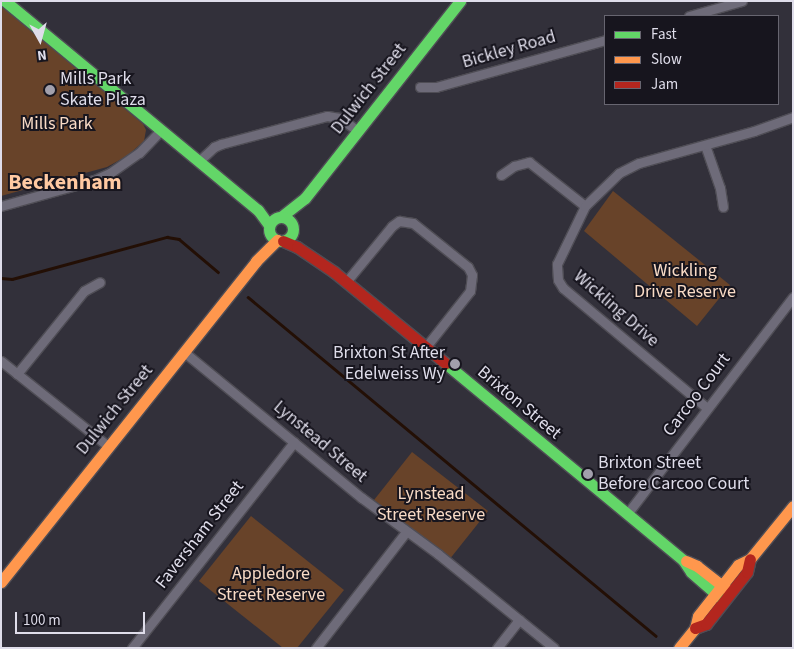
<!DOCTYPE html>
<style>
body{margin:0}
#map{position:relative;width:794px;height:649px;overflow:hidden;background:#32303a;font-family:"Source Sans 3",sans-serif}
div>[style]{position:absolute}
.green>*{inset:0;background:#684329}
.stream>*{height:2.5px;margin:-1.25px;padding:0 1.25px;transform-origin:1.25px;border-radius:1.25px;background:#230f05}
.roads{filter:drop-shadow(1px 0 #4f4d55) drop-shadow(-1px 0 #4f4d55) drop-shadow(0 1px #4f4d55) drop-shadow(0 -1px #4f4d55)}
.street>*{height:9px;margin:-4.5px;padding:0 4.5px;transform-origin:4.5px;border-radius:4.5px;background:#6e6b79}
.fast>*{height:11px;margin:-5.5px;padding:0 5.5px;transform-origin:5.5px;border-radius:5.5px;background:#63d668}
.fast>.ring{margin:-5.5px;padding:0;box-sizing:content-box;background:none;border:11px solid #63d668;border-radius:50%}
.slow>*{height:11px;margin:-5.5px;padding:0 5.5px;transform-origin:5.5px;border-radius:5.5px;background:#ff974d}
.jam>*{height:11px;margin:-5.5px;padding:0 5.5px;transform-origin:5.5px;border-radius:5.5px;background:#b3261e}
.dots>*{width:14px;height:14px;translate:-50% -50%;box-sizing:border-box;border:2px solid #17151e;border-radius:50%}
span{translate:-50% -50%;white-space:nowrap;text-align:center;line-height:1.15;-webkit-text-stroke:4px #17151e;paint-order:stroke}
.street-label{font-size:18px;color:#dfddea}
.poi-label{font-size:18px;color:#dfddea}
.left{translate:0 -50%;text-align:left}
.right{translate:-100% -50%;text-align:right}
.park-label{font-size:18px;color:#f9dbc6}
.district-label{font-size:22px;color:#ffc9a2;font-weight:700}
.frame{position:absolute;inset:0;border:2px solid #dfddea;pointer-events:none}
.legend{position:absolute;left:604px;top:15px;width:175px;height:90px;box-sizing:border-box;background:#17151e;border:1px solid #676570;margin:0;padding:6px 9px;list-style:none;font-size:15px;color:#dfddea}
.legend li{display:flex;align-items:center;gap:10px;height:25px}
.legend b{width:25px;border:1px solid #676570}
.north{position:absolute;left:15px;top:15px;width:50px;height:50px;-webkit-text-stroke:4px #17151e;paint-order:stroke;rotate:173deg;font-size:14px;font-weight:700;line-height:20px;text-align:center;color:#dfddea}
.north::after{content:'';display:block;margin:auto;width:18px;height:22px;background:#dfddea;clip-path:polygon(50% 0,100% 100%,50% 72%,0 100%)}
.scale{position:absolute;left:15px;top:612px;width:130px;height:22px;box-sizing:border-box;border:2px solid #dfddea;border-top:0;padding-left:6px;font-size:15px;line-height:18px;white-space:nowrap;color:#dfddea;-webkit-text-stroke:4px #17151e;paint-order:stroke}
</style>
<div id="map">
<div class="green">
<i style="clip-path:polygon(1px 6px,143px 124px,146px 130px,144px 141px,127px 156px,107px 167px,1px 196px)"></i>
<i style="clip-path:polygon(613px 191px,730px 285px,697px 326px,584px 231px)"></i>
<i style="clip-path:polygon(412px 452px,488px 511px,449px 560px,374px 500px)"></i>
<i style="clip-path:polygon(251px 516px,344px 590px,297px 648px,283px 648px,199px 581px)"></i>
</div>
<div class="stream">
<i style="left:1px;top:278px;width:11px;rotate:5deg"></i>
<i style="left:12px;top:279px;width:161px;rotate:-15.2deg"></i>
<i style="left:167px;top:237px;width:12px;rotate:9deg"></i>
<i style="left:179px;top:239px;width:51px;rotate:40.2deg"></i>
<i style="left:248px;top:297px;width:530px;rotate:39.72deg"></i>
</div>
<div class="roads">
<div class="street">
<i style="left:689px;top:16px;width:55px;rotate:-15.8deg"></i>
<i style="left:420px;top:87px;width:16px"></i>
<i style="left:436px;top:87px;width:175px;rotate:-15.5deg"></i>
<i style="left:705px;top:145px;width:46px;rotate:70.8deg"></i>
<i style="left:720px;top:188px;width:19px;rotate:81deg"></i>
<i style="left:199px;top:161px;width:21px;rotate:-43deg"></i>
<i style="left:214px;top:147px;width:8px;rotate:-23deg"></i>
<i style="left:221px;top:144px;width:110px;rotate:-14.8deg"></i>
<i style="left:327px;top:116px;width:13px;rotate:9deg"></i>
<i style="left:340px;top:118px;width:22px;rotate:36deg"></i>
<i style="left:501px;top:175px;width:16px;rotate:-35deg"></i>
<i style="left:514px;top:166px;width:16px;rotate:-15deg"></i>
<i style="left:529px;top:162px;width:71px;rotate:38.2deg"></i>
<i style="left:1px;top:206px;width:97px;rotate:-15.6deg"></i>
<i style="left:94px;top:180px;width:17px;rotate:-24deg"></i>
<i style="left:110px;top:173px;width:35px;rotate:-35deg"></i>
<i style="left:139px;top:153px;width:32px;rotate:-46deg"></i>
<i style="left:346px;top:282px;width:72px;rotate:-50.6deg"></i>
<i style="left:392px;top:226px;width:9px;rotate:-36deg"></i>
<i style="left:399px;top:221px;width:14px;rotate:8deg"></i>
<i style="left:413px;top:223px;width:70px;rotate:38.7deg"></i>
<i style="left:468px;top:267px;width:9px;rotate:63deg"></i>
<i style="left:472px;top:275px;width:16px;rotate:97deg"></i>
<i style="left:470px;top:291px;width:73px;rotate:128.3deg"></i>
<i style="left:184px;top:352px;width:230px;rotate:39.4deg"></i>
<i style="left:362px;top:498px;width:94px;rotate:36.4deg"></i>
<i style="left:438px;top:554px;width:149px;rotate:39deg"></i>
<i style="left:1px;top:361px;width:137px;rotate:38.5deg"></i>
<i style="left:17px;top:374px;width:107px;rotate:-51.1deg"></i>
<i style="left:84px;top:291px;width:18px;rotate:-29deg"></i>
<i style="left:707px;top:408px;width:187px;rotate:-140.2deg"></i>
<i style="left:563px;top:288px;width:9px;rotate:-122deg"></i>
<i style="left:558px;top:280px;width:16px;rotate:-94deg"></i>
<i style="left:557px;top:264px;width:64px;rotate:-64.2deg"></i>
<i style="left:585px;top:206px;width:47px;rotate:-44.1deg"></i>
<i style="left:619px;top:173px;width:22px;rotate:-27deg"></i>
<i style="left:639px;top:163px;width:119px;rotate:-15.5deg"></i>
<i style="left:754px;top:131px;width:41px;rotate:-19.7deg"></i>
<i style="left:627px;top:514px;width:273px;rotate:-52.6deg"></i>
<i style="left:132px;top:648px;width:262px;rotate:-51.8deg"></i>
<i style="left:316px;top:648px;width:147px;rotate:-52.2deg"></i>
<i style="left:497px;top:648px;width:36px;rotate:-52deg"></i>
</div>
<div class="fast">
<i style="left:5px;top:1px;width:328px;rotate:39.6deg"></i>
<i style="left:258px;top:210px;width:19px;rotate:54deg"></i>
<i style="left:282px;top:216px;width:29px;rotate:-38deg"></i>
<i style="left:305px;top:198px;width:251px;rotate:-51.8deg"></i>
<i class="ring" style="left:269px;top:217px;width:13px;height:13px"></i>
<i style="left:445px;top:363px;width:309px;rotate:39.6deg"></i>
<i style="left:683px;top:560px;width:14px;rotate:56deg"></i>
<i style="left:691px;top:572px;width:43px;rotate:41.2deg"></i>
</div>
<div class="slow">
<i style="left:686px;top:561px;width:12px;rotate:24deg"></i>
<i style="left:697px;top:566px;width:41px;rotate:38deg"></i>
<i style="left:1px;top:582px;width:410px;rotate:-51.5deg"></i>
<i style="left:256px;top:261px;width:30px;rotate:-45deg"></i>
<i style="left:679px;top:648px;width:26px;rotate:-51deg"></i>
<i style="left:695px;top:628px;width:12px;rotate:-76deg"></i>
<i style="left:698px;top:616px;width:65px;rotate:-51.9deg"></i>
<i style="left:738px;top:565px;width:13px;rotate:-27deg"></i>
<i style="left:750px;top:559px;width:68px;rotate:-50.9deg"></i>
</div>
<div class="jam">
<i style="left:283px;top:241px;width:15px;rotate:23deg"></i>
<i style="left:297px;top:247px;width:45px;rotate:34deg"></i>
<i style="left:334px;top:272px;width:144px;rotate:39.3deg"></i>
<i style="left:695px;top:628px;width:12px;rotate:-20deg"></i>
<i style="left:706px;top:624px;width:66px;rotate:-51.7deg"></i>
<i style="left:747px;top:572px;width:13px;rotate:-77deg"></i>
</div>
</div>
<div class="dots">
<i style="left:50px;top:90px;background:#a2a0ac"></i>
<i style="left:455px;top:364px;background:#a2a0ac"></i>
<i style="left:588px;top:474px;background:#a2a0ac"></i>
</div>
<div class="street-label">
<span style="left:509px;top:50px;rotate:-16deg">Bickley Road</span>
<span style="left:369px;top:89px;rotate:-52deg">Dulwich Street</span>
<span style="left:616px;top:309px;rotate:41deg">Wickling Drive</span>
<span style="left:697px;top:395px;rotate:-53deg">Carcoo Court</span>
<span style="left:519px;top:403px;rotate:40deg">Brixton Street</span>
<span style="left:115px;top:410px;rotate:-51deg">Dulwich Street</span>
<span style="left:320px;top:442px;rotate:40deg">Lynstead Street</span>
<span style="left:200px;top:535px;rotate:-52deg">Faversham Street</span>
</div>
<div class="poi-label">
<span class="left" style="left:60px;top:90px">Mills Park<br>Skate Plaza</span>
<span class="right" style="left:445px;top:364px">Brixton St After<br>Edelweiss Wy</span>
<span class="left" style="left:598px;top:474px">Brixton Street<br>Before Carcoo Court</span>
</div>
<div class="park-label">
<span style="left:57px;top:124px">Mills Park</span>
<span style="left:685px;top:282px">Wickling<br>Drive Reserve</span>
<span style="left:431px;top:505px">Lynstead<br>Street Reserve</span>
<span style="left:271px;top:585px">Appledore<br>Street Reserve</span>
</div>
<div class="district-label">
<span style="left:65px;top:183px">Beckenham</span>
</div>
<div class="frame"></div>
<ul class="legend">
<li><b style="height:6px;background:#63d668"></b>Fast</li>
<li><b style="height:6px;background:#ff974d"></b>Slow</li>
<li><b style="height:6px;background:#b3261e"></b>Jam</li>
</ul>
<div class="north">N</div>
<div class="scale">100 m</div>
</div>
